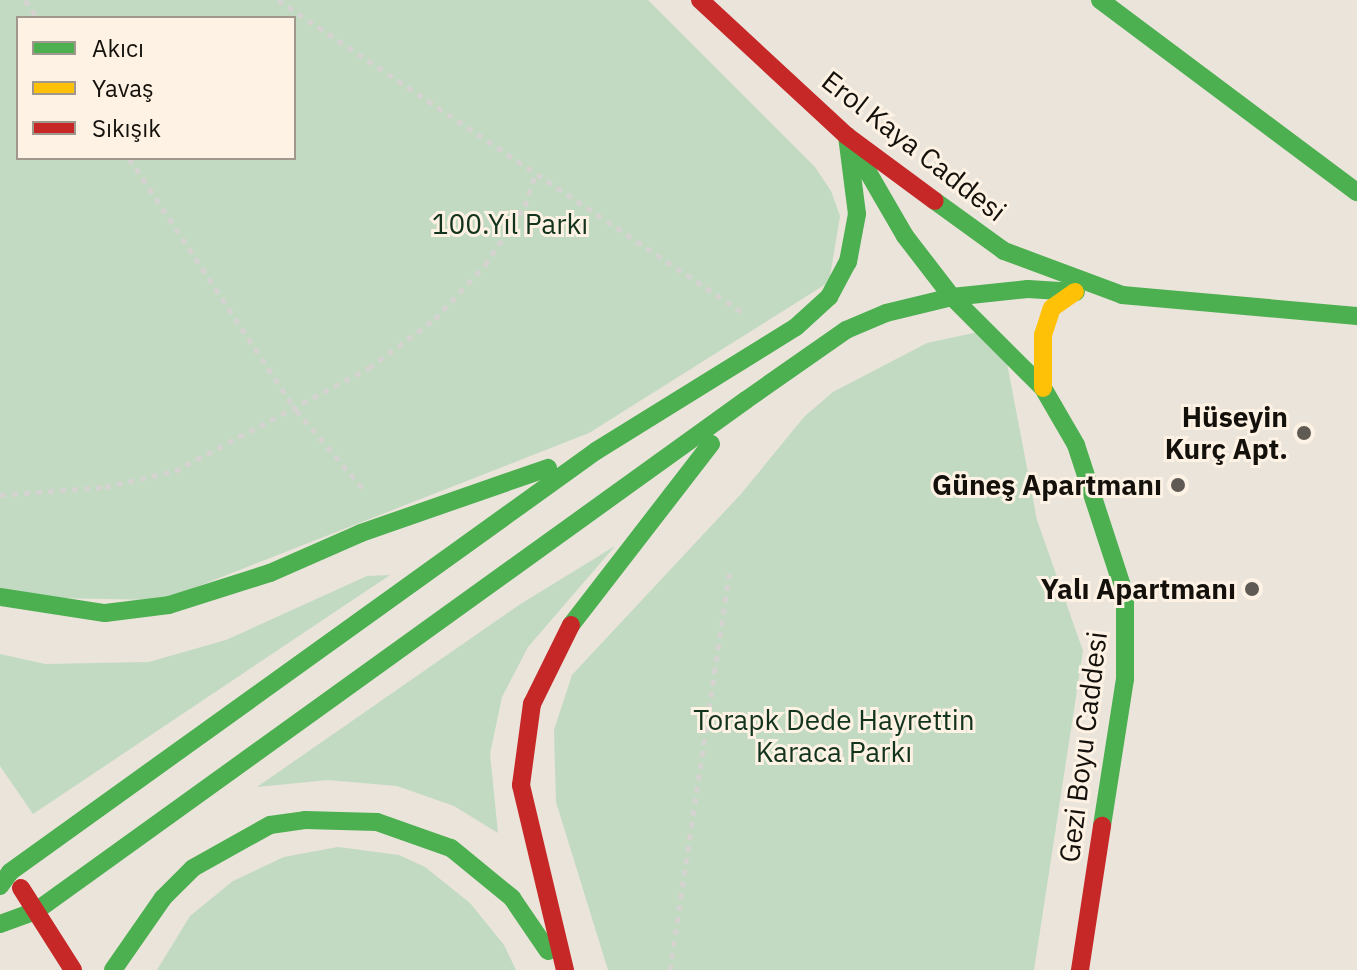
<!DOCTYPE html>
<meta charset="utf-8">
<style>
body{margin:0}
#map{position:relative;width:1357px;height:970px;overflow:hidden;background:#eae4db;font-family:"IBM Plex Sans",sans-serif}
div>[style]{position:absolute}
.green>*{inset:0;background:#c1dac1}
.path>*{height:5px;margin-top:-2.5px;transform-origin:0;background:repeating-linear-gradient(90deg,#d5d3d0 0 6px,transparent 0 12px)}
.fast>*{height:18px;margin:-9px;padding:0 9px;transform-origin:9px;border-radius:9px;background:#4caf50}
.slow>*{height:18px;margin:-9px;padding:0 9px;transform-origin:9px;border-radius:9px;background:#ffc107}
.jam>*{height:18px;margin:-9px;padding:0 9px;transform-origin:9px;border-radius:9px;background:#c62828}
.dots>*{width:22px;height:22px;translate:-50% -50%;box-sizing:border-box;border:4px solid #fdf2e3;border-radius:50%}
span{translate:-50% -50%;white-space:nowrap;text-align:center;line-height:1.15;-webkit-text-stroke:6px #fdf2e3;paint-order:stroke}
.street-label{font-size:28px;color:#14100b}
.park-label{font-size:28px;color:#12331d}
.poi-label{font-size:28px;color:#14100b;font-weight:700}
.right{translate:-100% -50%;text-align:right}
.legend{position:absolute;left:16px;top:16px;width:280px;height:144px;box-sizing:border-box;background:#fdf2e3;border:2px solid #a0988d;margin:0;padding:10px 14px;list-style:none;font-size:24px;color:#14100b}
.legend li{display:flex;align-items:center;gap:16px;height:40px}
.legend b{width:40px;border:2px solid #a0988d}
</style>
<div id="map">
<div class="green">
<i style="clip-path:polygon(evenodd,0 0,648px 0,815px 167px,831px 191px,840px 216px,829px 282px,589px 433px,163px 600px,0 597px,0 0,18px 18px,294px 18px,294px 158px,18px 158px,18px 18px)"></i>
<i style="clip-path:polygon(983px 331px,1002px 337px,1037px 520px,1083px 651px,1034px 970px,608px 970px,556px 802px,554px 730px,572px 675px,741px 494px,804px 417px,833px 392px,927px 343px)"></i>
<i style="clip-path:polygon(615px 546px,528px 647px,502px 697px,490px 754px,498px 833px,454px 806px,397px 786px,328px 780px,257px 787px,519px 605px)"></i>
<i style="clip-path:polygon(390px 575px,33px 814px,0 766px,0 654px,45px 664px,149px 662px,226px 640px,367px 576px)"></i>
<i style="clip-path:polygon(338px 847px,399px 855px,425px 867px,470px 903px,504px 945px,516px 970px,157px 970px,190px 916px,233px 881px,284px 857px)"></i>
</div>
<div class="path">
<i style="left:25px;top:0;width:22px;rotate:56deg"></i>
<i style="left:278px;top:0;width:559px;rotate:33.92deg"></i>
<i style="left:129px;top:158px;width:302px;rotate:56.5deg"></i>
<i style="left:296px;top:410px;width:105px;rotate:49.6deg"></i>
<i style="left:0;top:495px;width:105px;rotate:-4.4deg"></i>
<i style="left:105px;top:487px;width:72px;rotate:-12.9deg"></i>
<i style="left:175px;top:471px;width:220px;rotate:-28deg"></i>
<i style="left:369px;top:368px;width:82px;rotate:-36.6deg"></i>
<i style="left:435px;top:319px;width:74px;rotate:-47.2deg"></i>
<i style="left:485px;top:265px;width:71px;rotate:-55.9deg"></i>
<i style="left:525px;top:206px;width:35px;rotate:-72deg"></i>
<i style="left:670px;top:970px;width:401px;rotate:-81.5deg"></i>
</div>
<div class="fast">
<i style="left:1100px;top:0;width:321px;rotate:36.8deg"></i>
<i style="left:847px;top:136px;width:116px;rotate:59.9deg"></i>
<i style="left:905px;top:236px;width:77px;rotate:52.4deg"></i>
<i style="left:952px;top:297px;width:129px;rotate:45deg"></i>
<i style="left:1043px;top:388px;width:66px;rotate:59.9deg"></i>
<i style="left:1076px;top:445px;width:158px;rotate:71.9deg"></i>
<i style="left:1125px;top:595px;width:84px;rotate:90deg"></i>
<i style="left:1125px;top:679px;width:149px;rotate:98.9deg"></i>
<i style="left:935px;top:201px;width:85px;rotate:35.9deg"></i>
<i style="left:1004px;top:251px;width:126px;rotate:20.4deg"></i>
<i style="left:1122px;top:295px;width:236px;rotate:5.1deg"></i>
<i style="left:746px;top:400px;width:122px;rotate:-35deg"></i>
<i style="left:846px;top:330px;width:43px;rotate:-23deg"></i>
<i style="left:886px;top:313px;width:68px;rotate:-13.6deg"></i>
<i style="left:952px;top:297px;width:76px;rotate:-6deg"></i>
<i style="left:1028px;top:289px;width:48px;rotate:3.6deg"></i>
<i style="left:596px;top:451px;width:235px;rotate:-31.8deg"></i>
<i style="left:796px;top:327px;width:45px;rotate:-42.3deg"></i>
<i style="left:829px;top:297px;width:40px;rotate:-62deg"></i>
<i style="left:848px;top:262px;width:49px;rotate:-79.4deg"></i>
<i style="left:857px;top:214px;width:79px;rotate:-97.3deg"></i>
<i style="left:0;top:597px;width:106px;rotate:8.7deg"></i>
<i style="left:105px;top:613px;width:64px;rotate:-7.1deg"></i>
<i style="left:169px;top:605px;width:106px;rotate:-17.6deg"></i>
<i style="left:270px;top:573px;width:99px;rotate:-23.7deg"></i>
<i style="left:361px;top:533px;width:198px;rotate:-19.2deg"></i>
<i style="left:571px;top:625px;width:229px;rotate:-52.3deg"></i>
<i style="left:0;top:886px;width:17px;rotate:-54deg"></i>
<i style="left:10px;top:872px;width:722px;rotate:-35.69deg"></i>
<i style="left:0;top:924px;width:38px;rotate:-20deg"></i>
<i style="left:36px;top:911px;width:875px;rotate:-35.74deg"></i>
<i style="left:113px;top:970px;width:88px;rotate:-55.2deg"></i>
<i style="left:163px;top:898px;width:42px;rotate:-45deg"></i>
<i style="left:193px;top:868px;width:88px;rotate:-29.2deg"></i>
<i style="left:270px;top:825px;width:35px;rotate:-8deg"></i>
<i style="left:305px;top:820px;width:72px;rotate:1.6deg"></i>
<i style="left:377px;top:822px;width:78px;rotate:19.4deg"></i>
<i style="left:451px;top:848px;width:79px;rotate:39.3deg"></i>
<i style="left:512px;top:898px;width:64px;rotate:55.8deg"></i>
</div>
<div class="slow">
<i style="left:1043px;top:388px;width:53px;rotate:-90deg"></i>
<i style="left:1043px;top:335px;width:28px;rotate:-72deg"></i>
<i style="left:1052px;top:308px;width:28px;rotate:-35deg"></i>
</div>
<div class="jam">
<i style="left:700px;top:0;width:200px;rotate:42.8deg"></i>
<i style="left:847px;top:136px;width:109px;rotate:36.5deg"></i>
<i style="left:21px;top:888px;width:97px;rotate:57.6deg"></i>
<i style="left:565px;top:970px;width:190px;rotate:-103.4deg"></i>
<i style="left:521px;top:785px;width:82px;rotate:-82.3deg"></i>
<i style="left:532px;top:704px;width:88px;rotate:-63.7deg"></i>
<i style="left:1080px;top:970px;width:146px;rotate:-81.3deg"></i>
</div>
<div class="dots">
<i style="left:1304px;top:433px;background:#5f5a54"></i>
<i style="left:1178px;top:485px;background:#5f5a54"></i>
<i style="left:1252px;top:589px;background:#5f5a54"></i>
</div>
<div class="street-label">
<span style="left:914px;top:146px;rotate:38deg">Erol Kaya Caddesi</span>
<span style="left:1083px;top:747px;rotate:-83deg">Gezi Boyu Caddesi</span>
</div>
<div class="park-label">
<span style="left:510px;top:224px">100.Yıl Parkı</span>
<span style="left:834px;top:736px">Torapk Dede Hayrettin<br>Karaca Parkı</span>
</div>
<div class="poi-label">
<span class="right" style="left:1288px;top:433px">Hüseyin<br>Kurç Apt.</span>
<span class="right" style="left:1162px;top:485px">Güneş Apartmanı</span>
<span class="right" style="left:1236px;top:589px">Yalı Apartmanı</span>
</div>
<ul class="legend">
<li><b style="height:10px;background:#4caf50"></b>Akıcı</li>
<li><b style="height:10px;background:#ffc107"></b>Yavaş</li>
<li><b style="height:10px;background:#c62828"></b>Sıkışık</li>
</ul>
</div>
